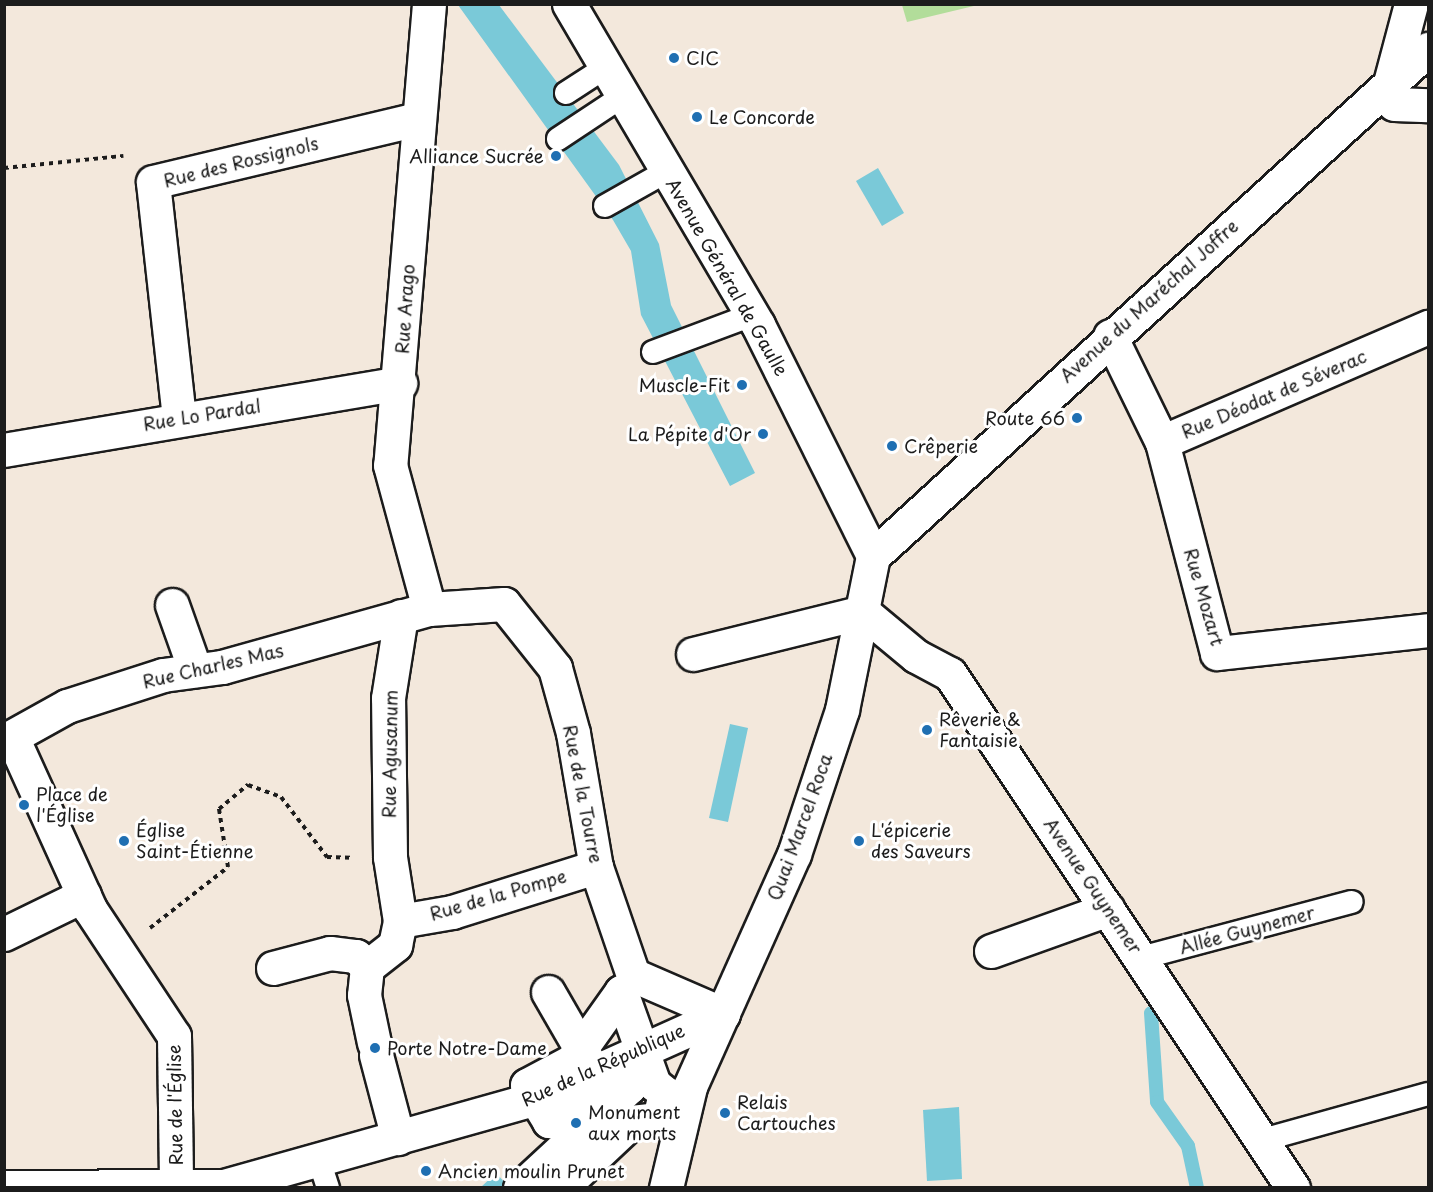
<!DOCTYPE html>
<meta charset="utf-8">
<style>
body{margin:0}
#map{position:relative;width:1433px;height:1192px;overflow:hidden;background:#f3e8dc;font-family:"Playpen Sans",sans-serif}
div>[style]{position:absolute}
.green>*{inset:0;background:#b2dd9a}
.water>*{inset:0;background:#7ac9d8}
.stream>*{height:14px;margin:-7px;padding:0 7px;transform-origin:7px;border-radius:7px;background:#7ac9d8}
.path>*{height:4px;margin-top:-2px;transform-origin:0;background:repeating-linear-gradient(90deg,#1c1c1c 0 4.5px,transparent 0 9px)}
.roads{filter:drop-shadow(2px 0 #1c1c1c) drop-shadow(-2px 0 #1c1c1c) drop-shadow(0 2px #1c1c1c) drop-shadow(0 -2px #1c1c1c)}
.lane>*{height:22px;margin:-11px;padding:0 11px;transform-origin:11px;border-radius:11px;background:#fff}
.street>*{height:33px;margin:-16.5px;padding:0 16.5px;transform-origin:16.5px;border-radius:16.5px;background:#fff}
.secondary>*{height:33px;margin:-16.5px;padding:0 16.5px;transform-origin:16.5px;border-radius:16.5px;background:#fff}
.dots>*{width:16px;height:16px;translate:-50% -50%;box-sizing:border-box;border:3px solid #fff;border-radius:50%}
span{translate:-50% -50%;white-space:nowrap;text-align:center;line-height:1.15;-webkit-text-stroke:6px #fff;paint-order:stroke}
.poi-label{font-size:18px;color:#1c1c1c}
.left{translate:0 -50%;text-align:left}
.right{translate:-100% -50%;text-align:right}
.street-label{font-size:18px;color:#1c1c1c}
.frame{position:absolute;inset:0;border:6px solid #1c1c1c;pointer-events:none}
</style>
<div id="map">
<div class="green">
<i style="clip-path:polygon(902px 5px,902px 4px,978px 5px,907px 22px)"></i>
</div>
<div class="water">
<i style="clip-path:polygon(458px 5px,499px 5px,619px 165px,659px 244px,671px 305px,755px 473px,730px 486px,641px 315px,631px 251px,613px 220px)"></i>
<i style="clip-path:polygon(878px 168px,904px 213px,882px 226px,856px 181px)"></i>
<i style="clip-path:polygon(730px 724px,748px 728px,728px 822px,709px 818px)"></i>
<i style="clip-path:polygon(959px 1107px,962px 1179px,927px 1181px,923px 1110px)"></i>
<i style="clip-path:polygon(496px 1173px,509px 1187px,480px 1188px)"></i>
</div>
<div class="stream">
<i style="left:1151px;top:1013px;width:89px;rotate:86.1deg"></i>
<i style="left:1157px;top:1102px;width:54px;rotate:54.8deg"></i>
<i style="left:1188px;top:1146px;width:43px;rotate:77.9deg"></i>
</div>
<div class="path">
<i style="left:4px;top:168px;width:120px;rotate:-5.8deg"></i>
<i style="left:150px;top:928px;width:99px;rotate:-38deg"></i>
<i style="left:228px;top:867px;width:59px;rotate:-98.8deg"></i>
<i style="left:219px;top:809px;width:38px;rotate:-40deg"></i>
<i style="left:248px;top:785px;width:35px;rotate:20deg"></i>
<i style="left:281px;top:797px;width:76px;rotate:52.5deg"></i>
<i style="left:327px;top:857px;width:25px;rotate:2deg"></i>
</div>
<div class="roads">
<div class="lane">
<i style="left:566px;top:93px;width:48px;rotate:-33deg"></i>
<i style="left:558px;top:139px;width:78px;rotate:-33.5deg"></i>
<i style="left:605px;top:206px;width:71px;rotate:-29.4deg"></i>
<i style="left:653px;top:352px;width:106px;rotate:-20.5deg"></i>
<i style="left:1141px;top:958px;width:218px;rotate:-14.9deg"></i>
<i style="left:1263px;top:1140px;width:171px;rotate:-15.6deg"></i>
<i style="left:319px;top:1160px;width:29px;rotate:72deg"></i>
</div>
<div class="street">
<i style="left:429px;top:4px;width:463px;rotate:94.8deg"></i>
<i style="left:390px;top:465px;width:149px;rotate:74.8deg"></i>
<i style="left:1411px;top:4px;width:82px;rotate:104.9deg"></i>
<i style="left:1390px;top:83px;width:21px;rotate:79deg"></i>
<i style="left:1394px;top:104px;width:34px;rotate:2deg"></i>
<i style="left:1110px;top:336px;width:118px;rotate:63.9deg"></i>
<i style="left:1162px;top:442px;width:290px;rotate:-23.4deg"></i>
<i style="left:179px;top:418px;width:237px;rotate:-96.3deg"></i>
<i style="left:153px;top:182px;width:272px;rotate:-13.4deg"></i>
<i style="left:1162px;top:442px;width:218px;rotate:75.4deg"></i>
<i style="left:1217px;top:653px;width:212px;rotate:-6.2deg"></i>
<i style="left:4px;top:450px;width:402px;rotate:-9.6deg"></i>
<i style="left:873px;top:556px;width:752px;rotate:-42.41deg"></i>
<i style="left:172px;top:605px;width:69px;rotate:70.5deg"></i>
<i style="left:693px;top:654px;width:175px;rotate:-13.9deg"></i>
<i style="left:12px;top:737px;width:189px;rotate:65.6deg"></i>
<i style="left:90px;top:909px;width:152px;rotate:56.5deg"></i>
<i style="left:174px;top:1036px;width:147px;rotate:89.2deg"></i>
<i style="left:4px;top:741px;width:72px;rotate:-29.1deg"></i>
<i style="left:67px;top:706px;width:101px;rotate:-17.9deg"></i>
<i style="left:163px;top:675px;width:60px;rotate:-7.7deg"></i>
<i style="left:222px;top:667px;width:215px;rotate:-15.7deg"></i>
<i style="left:429px;top:609px;width:75px;rotate:-3.8deg"></i>
<i style="left:504px;top:604px;width:82px;rotate:51.4deg"></i>
<i style="left:555px;top:668px;width:67px;rotate:74.5deg"></i>
<i style="left:573px;top:733px;width:136px;rotate:80.3deg"></i>
<i style="left:596px;top:867px;width:114px;rotate:71.1deg"></i>
<i style="left:633px;top:975px;width:98px;rotate:23.4deg"></i>
<i style="left:400px;top:921px;width:53px;rotate:-9.8deg"></i>
<i style="left:452px;top:912px;width:151px;rotate:-17.4deg"></i>
<i style="left:4px;top:934px;width:89px;rotate:-26deg"></i>
<i style="left:991px;top:951px;width:124px;rotate:-19.7deg"></i>
<i style="left:367px;top:967px;width:36px;rotate:-38deg"></i>
<i style="left:395px;top:945px;width:25px;rotate:-78deg"></i>
<i style="left:400px;top:921px;width:65px;rotate:-98.9deg"></i>
<i style="left:390px;top:857px;width:159px;rotate:-90.7deg"></i>
<i style="left:388px;top:698px;width:83px;rotate:-81deg"></i>
<i style="left:367px;top:967px;width:28px;rotate:96deg"></i>
<i style="left:364px;top:995px;width:49px;rotate:78.2deg"></i>
<i style="left:273px;top:968px;width:59px;rotate:-14.7deg"></i>
<i style="left:330px;top:953px;width:26px;rotate:7deg"></i>
<i style="left:356px;top:956px;width:16px;rotate:45deg"></i>
<i style="left:548px;top:992px;width:82px;rotate:60deg"></i>
<i style="left:376px;top:1055px;width:86px;rotate:75.2deg"></i>
<i style="left:4px;top:1187px;width:220px;rotate:-0.3deg"></i>
<i style="left:224px;top:1186px;width:322px;rotate:-15.7deg"></i>
<i style="left:534px;top:1099px;width:207px;rotate:-24.2deg"></i>
<i style="left:520px;top:1188px;width:149px;rotate:-42.8deg"></i>
<i style="left:629px;top:1087px;width:27px;rotate:-135deg"></i>
<i style="left:610px;top:1068px;width:81px;rotate:139deg"></i>
<i style="left:549px;top:1121px;width:42px;rotate:-121.4deg"></i>
<i style="left:527px;top:1085px;width:51px;rotate:-28.1deg"></i>
<i style="left:572px;top:1061px;width:85px;rotate:-54.6deg"></i>
<i style="left:621px;top:992px;width:98px;rotate:70.3deg"></i>
<i style="left:654px;top:1084px;width:14px;rotate:39deg"></i>
<i style="left:665px;top:1093px;width:27px;rotate:103deg"></i>
<i style="left:659px;top:1119px;width:28px;rotate:174deg"></i>
<i style="left:631px;top:1122px;width:96px;rotate:136.7deg"></i>
</div>
<div class="secondary">
<i style="left:569px;top:4px;width:373px;rotate:59.5deg"></i>
<i style="left:758px;top:325px;width:258px;rotate:63.5deg"></i>
<i style="left:873px;top:556px;width:157px;rotate:101.4deg"></i>
<i style="left:842px;top:710px;width:152px;rotate:108.4deg"></i>
<i style="left:794px;top:854px;width:255px;rotate:114.1deg"></i>
<i style="left:690px;top:1087px;width:104px;rotate:103.4deg"></i>
<i style="left:863px;top:612px;width:69px;rotate:39.7deg"></i>
<i style="left:916px;top:656px;width:38px;rotate:28deg"></i>
<i style="left:950px;top:674px;width:618px;rotate:56.28deg"></i>
</div>
</div>
<div class="dots">
<i style="left:674px;top:58px;background:#1f6fb2"></i>
<i style="left:697px;top:117px;background:#1f6fb2"></i>
<i style="left:556px;top:156px;background:#1f6fb2"></i>
<i style="left:742px;top:385px;background:#1f6fb2"></i>
<i style="left:1077px;top:418px;background:#1f6fb2"></i>
<i style="left:763px;top:434px;background:#1f6fb2"></i>
<i style="left:892px;top:446px;background:#1f6fb2"></i>
<i style="left:927px;top:730px;background:#1f6fb2"></i>
<i style="left:24px;top:805px;background:#1f6fb2"></i>
<i style="left:124px;top:841px;background:#1f6fb2"></i>
<i style="left:859px;top:841px;background:#1f6fb2"></i>
<i style="left:375px;top:1048px;background:#1f6fb2"></i>
<i style="left:725px;top:1113px;background:#1f6fb2"></i>
<i style="left:576px;top:1123px;background:#1f6fb2"></i>
<i style="left:426px;top:1171px;background:#1f6fb2"></i>
</div>
<div class="poi-label">
<span class="left" style="left:686px;top:58px">CIC</span>
<span class="left" style="left:709px;top:117px">Le Concorde</span>
<span class="right" style="left:544px;top:156px">Alliance Sucrée</span>
<span class="right" style="left:730px;top:385px">Muscle-Fit</span>
<span class="right" style="left:1065px;top:418px">Route 66</span>
<span class="right" style="left:751px;top:434px">La Pépite d'Or</span>
<span class="left" style="left:904px;top:446px">Crêperie</span>
<span class="left" style="left:939px;top:730px">Rêverie &amp;<br>Fantaisie</span>
<span class="left" style="left:36px;top:805px">Place de<br>l'Église</span>
<span class="left" style="left:136px;top:841px">Église<br>Saint-Étienne</span>
<span class="left" style="left:871px;top:841px">L'épicerie<br>des Saveurs</span>
<span class="left" style="left:387px;top:1048px">Porte Notre-Dame</span>
<span class="left" style="left:737px;top:1113px">Relais<br>Cartouches</span>
<span class="left" style="left:588px;top:1123px">Monument<br>aux morts</span>
<span class="left" style="left:438px;top:1171px">Ancien moulin Prunet</span>
</div>
<div class="street-label">
<span style="left:241px;top:162px;rotate:-14deg">Rue des Rossignols</span>
<span style="left:727px;top:277px;rotate:60deg">Avenue Général de Gaulle</span>
<span style="left:1149px;top:301px;rotate:-42deg">Avenue du Maréchal Joffre</span>
<span style="left:405px;top:309px;rotate:-86deg">Rue Arago</span>
<span style="left:1274px;top:394px;rotate:-23deg">Rue Déodat de Séverac</span>
<span style="left:202px;top:415px;rotate:-9deg">Rue Lo Pardal</span>
<span style="left:1204px;top:597px;rotate:74deg">Rue Mozart</span>
<span style="left:213px;top:666px;rotate:-13deg">Rue Charles Mas</span>
<span style="left:390px;top:754px;rotate:-89deg">Rue Agusanum</span>
<span style="left:583px;top:794px;rotate:79deg">Rue de la Tourre</span>
<span style="left:800px;top:827px;rotate:-70deg">Quai Marcel Roca</span>
<span style="left:1093px;top:886px;rotate:56deg">Avenue Guynemer</span>
<span style="left:498px;top:895px;rotate:-16deg">Rue de la Pompe</span>
<span style="left:1247px;top:930px;rotate:-15deg">Allée Guynemer</span>
<span style="left:603px;top:1065px;rotate:-24deg">Rue de la République</span>
<span style="left:175px;top:1105px;rotate:-91deg">Rue de l'Église</span>
</div>
<div class="frame"></div>
</div>
